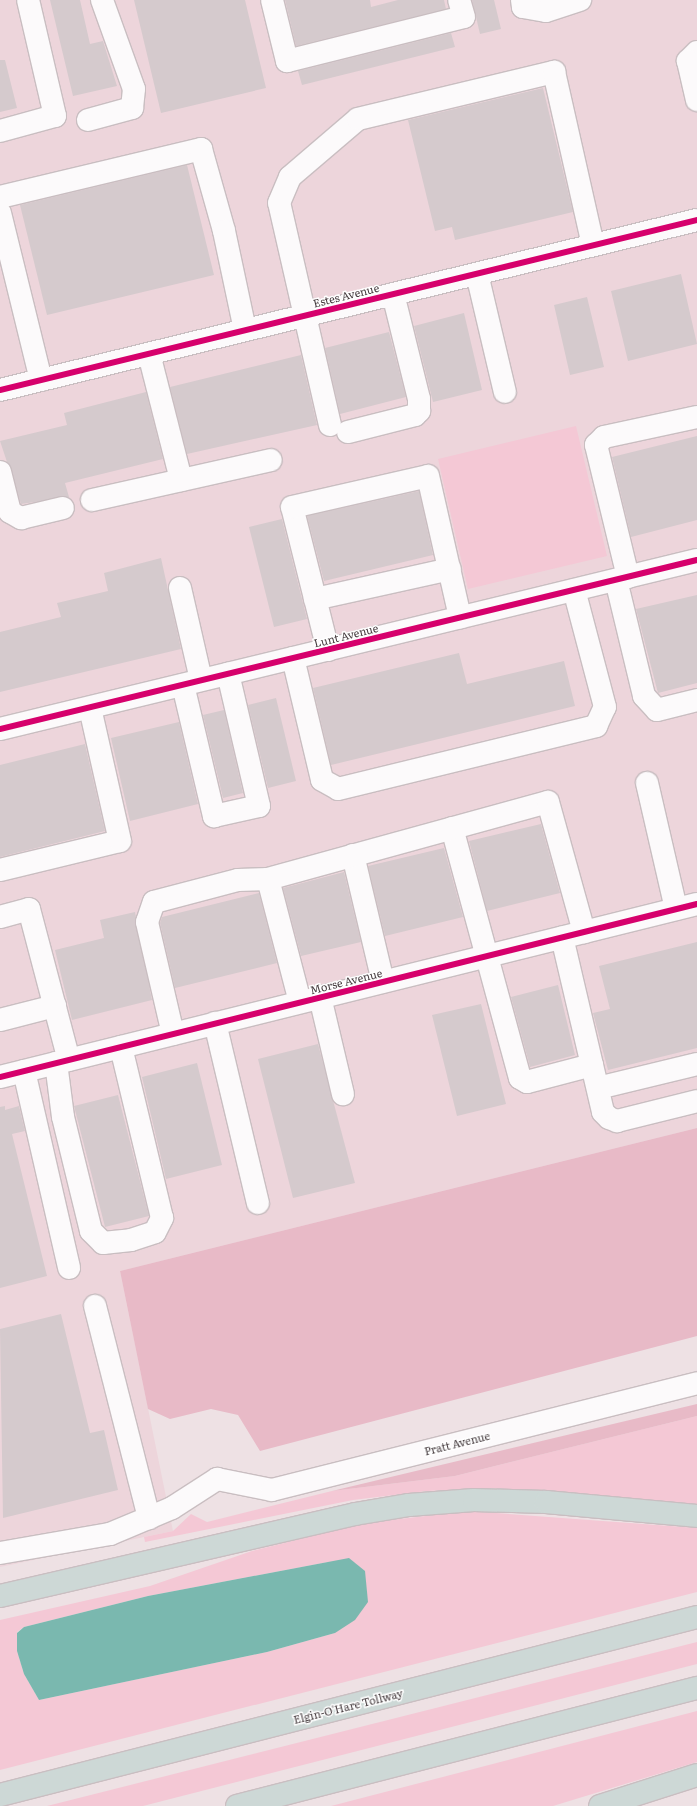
<!DOCTYPE html>
<style>
body{margin:0}
#map{position:relative;width:697px;height:1806px;overflow:hidden;background:#eee1e4;font-family:Literata,serif}
div>[style]{position:absolute}
.built>*{inset:0;background:#edd5db}
.green>*{inset:0;background:#f4c8d5}
.forest>*{inset:0;background:#e8bac7}
.water>*{inset:0;background:#7ab8af}
.building>*{inset:0;background:#d5cacd}
.roads{filter:drop-shadow(1px 0 #c9bec1) drop-shadow(-1px 0 #c9bec1) drop-shadow(0 1px #c9bec1) drop-shadow(0 -1px #c9bec1)}
.minor>*{height:22px;margin:-11px;padding:0 11px;transform-origin:11px;border-radius:11px;background:#fcfafb}
.highway>*{height:22px;margin:-11px;padding:0 11px;transform-origin:11px;border-radius:11px;background:#cdd8d6}
.cycleway>*{height:6px;margin:-3px;padding:0 3px;transform-origin:3px;border-radius:3px;background:#d6006c}
span{translate:-50% -50%;white-space:nowrap;text-align:center;line-height:1.15;-webkit-text-stroke:3px #fff;paint-order:stroke}
.street-label{font-size:11px;color:#43393c}
</style>
<div id="map">
<div class="built">
<i style="clip-path:polygon(0 0,697px 0,697px 1128px,120px 1271px,173px 1531px,0 1567px)"></i>
</div>
<div class="green">
<i style="clip-path:polygon(576px 426px,607px 556px,468px 589px,438px 459px)"></i>
<i style="clip-path:polygon(697px 1416px,697px 1504px,492px 1488px,427px 1491px,353px 1500px,145px 1542px,144px 1537px,173px 1531px,191px 1514px,207px 1522px,332px 1491px,455px 1476px)"></i>
<i style="clip-path:polygon(evenodd,469px 1511px,697px 1528px,697px 1592px,0 1770px,0 1620px,150px 1586px,252px 1551px,365px 1523px,469px 1511px,328px 1562px,335px 1633px,267px 1652px,39px 1700px,24px 1674px,17px 1651px,17px 1632px,24px 1627px,148px 1596px,328px 1562px)"></i>
<i style="clip-path:polygon(697px 1642px,697px 1664px,143px 1806px,47px 1806px)"></i>
<i style="clip-path:polygon(697px 1711px,697px 1762px,553px 1806px,331px 1806px)"></i>
</div>
<div class="forest">
<i style="clip-path:polygon(697px 1128px,697px 1336px,260px 1451px,238px 1415px,211px 1409px,170px 1419px,148px 1409px,120px 1271px)"></i>
<i style="clip-path:polygon(697px 1404px,697px 1416px,455px 1476px,332px 1491px)"></i>
</div>
<div class="water">
<i style="clip-path:polygon(349px 1558px,365px 1571px,368px 1602px,355px 1620px,335px 1633px,267px 1652px,39px 1700px,24px 1674px,17px 1651px,17px 1633px,24px 1627px,148px 1596px)"></i>
</div>
<div class="building">
<i style="clip-path:polygon(50px 0,80px 0,90px 44px,103px 41px,117px 86px,73px 96px)"></i>
<i style="clip-path:polygon(134px 0,245px 0,266px 88px,161px 113px)"></i>
<i style="clip-path:polygon(285px 0,370px 0,371px 7px,398px 0,444px 0,446px 9px,296px 46px)"></i>
<i style="clip-path:polygon(472px 0,494px 0,501px 29px,480px 34px)"></i>
<i style="clip-path:polygon(451px 33px,455px 47px,302px 85px,298px 71px)"></i>
<i style="clip-path:polygon(0 60px,5px 60px,17px 108px,0 112px)"></i>
<i style="clip-path:polygon(543px 88px,573px 212px,455px 240px,452px 227px,435px 231px,408px 120px)"></i>
<i style="clip-path:polygon(187px 165px,214px 275px,47px 315px,20px 205px)"></i>
<i style="clip-path:polygon(681px 274px,697px 344px,628px 361px,611px 291px)"></i>
<i style="clip-path:polygon(587px 297px,604px 367px,570px 375px,554px 305px)"></i>
<i style="clip-path:polygon(464px 313px,482px 390px,433px 402px,414px 326px)"></i>
<i style="clip-path:polygon(389px 332px,406px 397px,340px 414px,325px 348px)"></i>
<i style="clip-path:polygon(301px 355px,317px 425px,187px 454px,170px 387px)"></i>
<i style="clip-path:polygon(146px 392px,163px 459px,65px 483px,69px 497px,21px 504px,0 441px,67px 425px,64px 413px)"></i>
<i style="clip-path:polygon(697px 436px,697px 520px,631px 537px,612px 457px)"></i>
<i style="clip-path:polygon(419px 491px,433px 555px,324px 581px,307px 516px)"></i>
<i style="clip-path:polygon(282px 519px,307px 619px,274px 627px,249px 527px)"></i>
<i style="clip-path:polygon(161px 558px,181px 649px,0 692px,0 632px,61px 617px,57px 603px,108px 591px,104px 573px)"></i>
<i style="clip-path:polygon(697px 595px,697px 683px,658px 693px,636px 609px)"></i>
<i style="clip-path:polygon(459px 653px,467px 684px,564px 661px,575px 706px,331px 765px,313px 688px)"></i>
<i style="clip-path:polygon(276px 698px,296px 781px,268px 788px,248px 705px)"></i>
<i style="clip-path:polygon(224px 710px,243px 793px,223px 798px,203px 715px)"></i>
<i style="clip-path:polygon(179px 722px,198px 804px,130px 821px,111px 738px)"></i>
<i style="clip-path:polygon(85px 744px,105px 831px,0 857px,0 765px)"></i>
<i style="clip-path:polygon(541px 824px,560px 893px,487px 911px,469px 841px)"></i>
<i style="clip-path:polygon(444px 848px,463px 917px,385px 936px,368px 866px)"></i>
<i style="clip-path:polygon(344px 872px,361px 942px,301px 956px,283px 888px)"></i>
<i style="clip-path:polygon(259px 893px,277px 963px,175px 988px,160px 923px,162px 917px)"></i>
<i style="clip-path:polygon(135px 912px,152px 1000px,72px 1020px,55px 950px,104px 938px,100px 920px)"></i>
<i style="clip-path:polygon(697px 942px,697px 1048px,608px 1070px,593px 1013px,610px 1009px,599px 966px)"></i>
<i style="clip-path:polygon(558px 985px,575px 1055px,530px 1067px,511px 997px)"></i>
<i style="clip-path:polygon(481px 1004px,506px 1104px,457px 1116px,432px 1015px)"></i>
<i style="clip-path:polygon(318px 1044px,355px 1183px,293px 1198px,258px 1059px)"></i>
<i style="clip-path:polygon(197px 1063px,222px 1165px,166px 1179px,142px 1077px)"></i>
<i style="clip-path:polygon(118px 1095px,149px 1216px,105px 1227px,74px 1106px)"></i>
<i style="clip-path:polygon(5px 1106px,5px 1110px,19px 1106px,25px 1131px,12px 1134px,47px 1276px,0 1288px,0 1107px)"></i>
<i style="clip-path:polygon(61px 1314px,90px 1433px,104px 1430px,118px 1490px,3px 1518px,0 1329px)"></i>
</div>
<div class="roads">
<div class="minor">
<i style="left:272px;top:0;width:63px;rotate:76.2deg"></i>
<i style="left:287px;top:61px;width:182px;rotate:-14deg"></i>
<i style="left:464px;top:17px;width:18px;rotate:-106deg"></i>
<i style="left:522px;top:0;width:7px;rotate:82deg"></i>
<i style="left:523px;top:7px;width:23px;rotate:10deg"></i>
<i style="left:546px;top:11px;width:36px;rotate:-18deg"></i>
<i style="left:697px;top:52px;width:13px;rotate:135deg"></i>
<i style="left:688px;top:61px;width:40px;rotate:77deg"></i>
<i style="left:88px;top:120px;width:46px;rotate:-15.3deg"></i>
<i style="left:132px;top:108px;width:19px;rotate:-84deg"></i>
<i style="left:134px;top:89px;width:95px;rotate:-109.8deg"></i>
<i style="left:0;top:131px;width:57px;rotate:-15.3deg"></i>
<i style="left:55px;top:116px;width:119px;rotate:-103.1deg"></i>
<i style="left:0;top:197px;width:207px;rotate:-13.4deg"></i>
<i style="left:201px;top:149px;width:85px;rotate:74.3deg"></i>
<i style="left:224px;top:231px;width:101px;rotate:78deg"></i>
<i style="left:0;top:213px;width:172px;rotate:76.2deg"></i>
<i style="left:477px;top:274px;width:121px;rotate:76.7deg"></i>
<i style="left:149px;top:354px;width:130px;rotate:75.7deg"></i>
<i style="left:0;top:390px;width:717px;rotate:-13.71deg"></i>
<i style="left:330px;top:425px;width:228px;rotate:-102.9deg"></i>
<i style="left:279px;top:203px;width:28px;rotate:-67deg"></i>
<i style="left:290px;top:177px;width:89px;rotate:-40.5deg"></i>
<i style="left:358px;top:119px;width:202px;rotate:-13.5deg"></i>
<i style="left:554px;top:72px;width:177px;rotate:77.3deg"></i>
<i style="left:348px;top:432px;width:69px;rotate:-14.2deg"></i>
<i style="left:415px;top:415px;width:6px;rotate:-45deg"></i>
<i style="left:419px;top:411px;width:12px;rotate:-90deg"></i>
<i style="left:419px;top:399px;width:108px;rotate:-103.9deg"></i>
<i style="left:0;top:472px;width:41px;rotate:76deg"></i>
<i style="left:10px;top:512px;width:13px;rotate:29deg"></i>
<i style="left:21px;top:518px;width:43px;rotate:-13.4deg"></i>
<i style="left:92px;top:500px;width:183px;rotate:-12.6deg"></i>
<i style="left:628px;top:577px;width:136px;rotate:-103.6deg"></i>
<i style="left:596px;top:445px;width:11px;rotate:-45deg"></i>
<i style="left:604px;top:437px;width:95px;rotate:-12.1deg"></i>
<i style="left:616px;top:580px;width:119px;rotate:76.4deg"></i>
<i style="left:644px;top:696px;width:19px;rotate:47deg"></i>
<i style="left:657px;top:710px;width:41px;rotate:-14deg"></i>
<i style="left:180px;top:588px;width:94px;rotate:77.1deg"></i>
<i style="left:315px;top:599px;width:138px;rotate:-12.5deg"></i>
<i style="left:328px;top:650px;width:147px;rotate:-104.1deg"></i>
<i style="left:292px;top:507px;width:139px;rotate:-12.8deg"></i>
<i style="left:428px;top:476px;width:145px;rotate:77.2deg"></i>
<i style="left:293px;top:658px;width:125px;rotate:76.6deg"></i>
<i style="left:322px;top:780px;width:18px;rotate:29deg"></i>
<i style="left:338px;top:789px;width:266px;rotate:-13.7deg"></i>
<i style="left:596px;top:726px;width:21px;rotate:-65deg"></i>
<i style="left:605px;top:707px;width:121px;rotate:-104.8deg"></i>
<i style="left:183px;top:685px;width:135px;rotate:76.7deg"></i>
<i style="left:214px;top:816px;width:46px;rotate:-12.5deg"></i>
<i style="left:259px;top:806px;width:136px;rotate:-103.2deg"></i>
<i style="left:0;top:729px;width:717px;rotate:-13.63deg"></i>
<i style="left:647px;top:783px;width:129px;rotate:77deg"></i>
<i style="left:452px;top:828px;width:259px;rotate:74.8deg"></i>
<i style="left:520px;top:1078px;width:8px;rotate:30deg"></i>
<i style="left:527px;top:1082px;width:67px;rotate:-14.7deg"></i>
<i style="left:592px;top:1065px;width:131px;rotate:-103.2deg"></i>
<i style="left:353px;top:855px;width:130px;rotate:76.7deg"></i>
<i style="left:0;top:870px;width:123px;rotate:-13.6deg"></i>
<i style="left:120px;top:841px;width:136px;rotate:-102.7deg"></i>
<i style="left:0;top:917px;width:30px;rotate:-15deg"></i>
<i style="left:29px;top:909px;width:156px;rotate:75.2deg"></i>
<i style="left:320px;top:997px;width:100px;rotate:76.7deg"></i>
<i style="left:300px;top:1002px;width:127px;rotate:-104.6deg"></i>
<i style="left:268px;top:879px;width:290px;rotate:-15.4deg"></i>
<i style="left:548px;top:802px;width:135px;rotate:74.5deg"></i>
<i style="left:0;top:1020px;width:57px;rotate:-14.3deg"></i>
<i style="left:215px;top:1023px;width:185px;rotate:76.6deg"></i>
<i style="left:173px;top:1034px;width:115px;rotate:-103.1deg"></i>
<i style="left:147px;top:922px;width:21px;rotate:-71deg"></i>
<i style="left:154px;top:902px;width:87px;rotate:-14.7deg"></i>
<i style="left:238px;top:880px;width:30px;rotate:-2deg"></i>
<i style="left:56px;top:1063px;width:54px;rotate:82.6deg"></i>
<i style="left:63px;top:1117px;width:117px;rotate:76.2deg"></i>
<i style="left:91px;top:1231px;width:17px;rotate:45deg"></i>
<i style="left:103px;top:1243px;width:28px;rotate:-6deg"></i>
<i style="left:131px;top:1240px;width:25px;rotate:-18deg"></i>
<i style="left:155px;top:1232px;width:16px;rotate:-63deg"></i>
<i style="left:162px;top:1218px;width:176px;rotate:-103.5deg"></i>
<i style="left:592px;top:1065px;width:48px;rotate:76.8deg"></i>
<i style="left:603px;top:1112px;width:8px;rotate:45deg"></i>
<i style="left:609px;top:1118px;width:9px;rotate:21deg"></i>
<i style="left:617px;top:1121px;width:82px;rotate:-14deg"></i>
<i style="left:24px;top:1071px;width:202px;rotate:77.1deg"></i>
<i style="left:0;top:1077px;width:718px;rotate:-13.94deg"></i>
<i style="left:598px;top:1088px;width:102px;rotate:-13.6deg"></i>
<i style="left:95px;top:1306px;width:219px;rotate:75.7deg"></i>
<i style="left:0;top:1553px;width:112px;rotate:-9.8deg"></i>
<i style="left:110px;top:1534px;width:67px;rotate:-22.8deg"></i>
<i style="left:172px;top:1508px;width:54px;rotate:-32.8deg"></i>
<i style="left:217px;top:1479px;width:56px;rotate:11.3deg"></i>
<i style="left:272px;top:1490px;width:438px;rotate:-14.1deg"></i>
</div>
<div class="highway">
<i style="left:0;top:1596px;width:364px;rotate:-13deg"></i>
<i style="left:355px;top:1514px;width:55px;rotate:-9.5deg"></i>
<i style="left:409px;top:1505px;width:65px;rotate:-4.4deg"></i>
<i style="left:474px;top:1500px;width:72px;rotate:1.6deg"></i>
<i style="left:546px;top:1502px;width:152px;rotate:5.3deg"></i>
<i style="left:0;top:1795px;width:719px;rotate:-14.33deg"></i>
<i style="left:237px;top:1806px;width:475px;rotate:-14.4deg"></i>
<i style="left:600px;top:1806px;width:102px;rotate:-17.7deg"></i>
</div>
</div>
<div class="cycleway">
<i style="left:0;top:390px;width:717px;rotate:-13.71deg"></i>
<i style="left:0;top:729px;width:717px;rotate:-13.63deg"></i>
<i style="left:0;top:1077px;width:718px;rotate:-13.94deg"></i>
</div>
<div class="street-label">
<span style="left:346px;top:295px;rotate:-14deg">Estes Avenue</span>
<span style="left:346px;top:635px;rotate:-14deg">Lunt Avenue</span>
<span style="left:346px;top:981px;rotate:-14deg">Morse Avenue</span>
<span style="left:457px;top:1443px;rotate:-14deg">Pratt Avenue</span>
<span style="left:348px;top:1706px;rotate:-14deg">Elgin-O'Hare Tollway</span>
</div>
</div>
